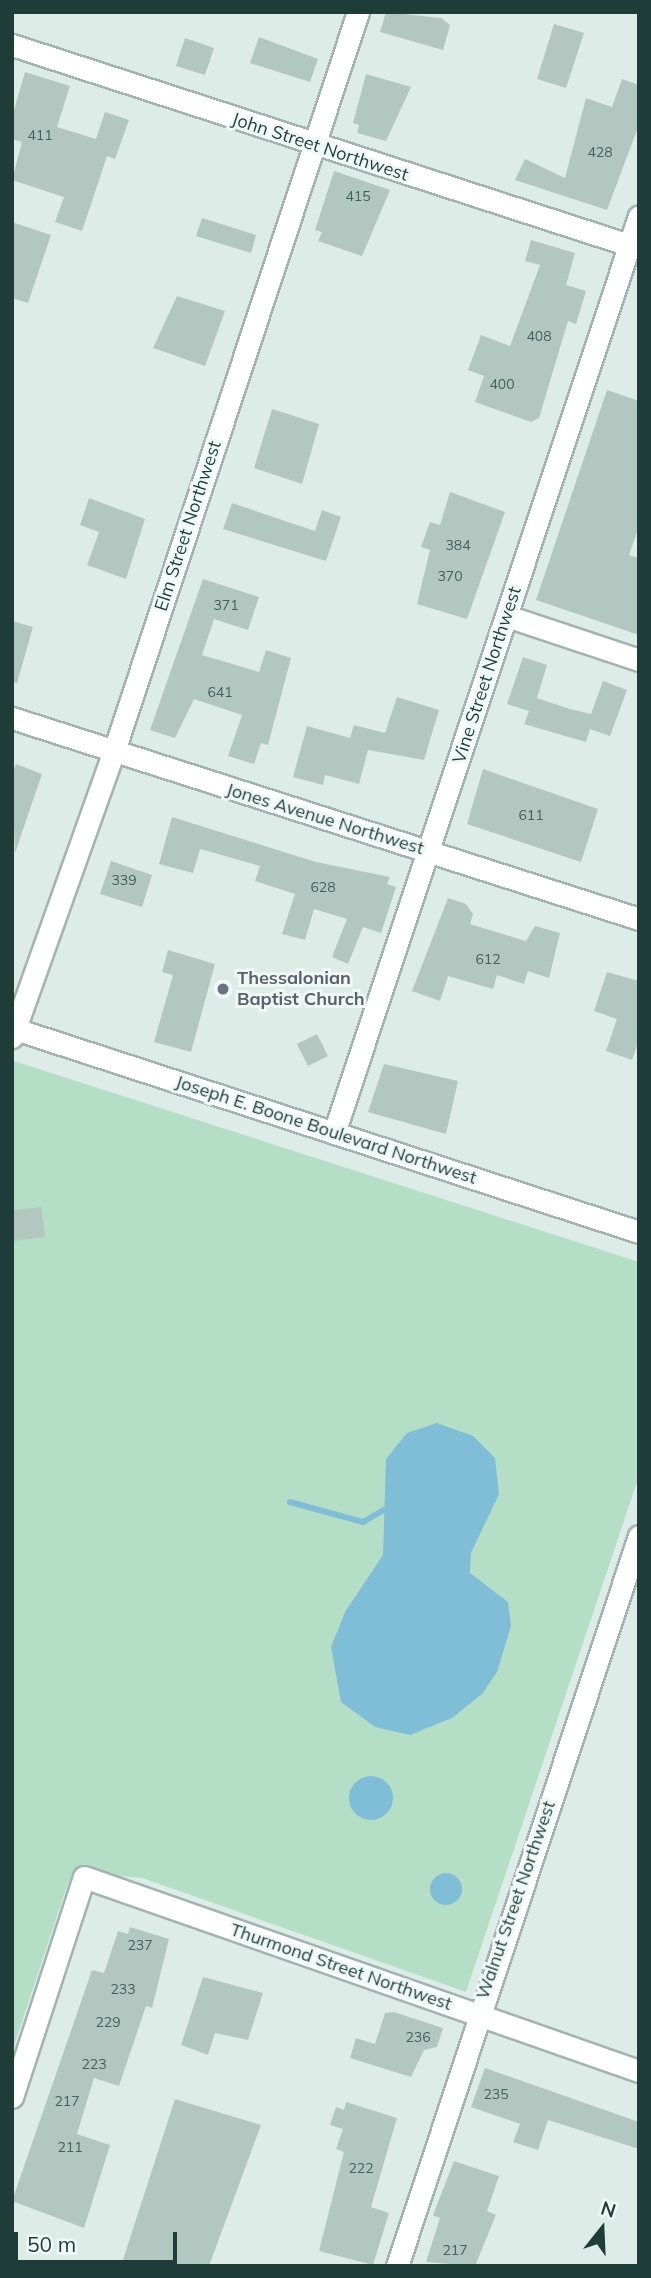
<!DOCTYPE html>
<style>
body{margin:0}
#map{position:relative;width:651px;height:2278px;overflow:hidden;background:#deece8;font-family:Mulish,sans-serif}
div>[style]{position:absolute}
.green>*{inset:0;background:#b4dfc6}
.water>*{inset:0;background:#80bdd7}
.round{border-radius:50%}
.stream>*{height:6px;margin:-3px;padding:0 3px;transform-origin:3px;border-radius:3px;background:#80bdd7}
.building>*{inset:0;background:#b3c7c1}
.roads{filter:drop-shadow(2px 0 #a1b4b0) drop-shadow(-2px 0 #a1b4b0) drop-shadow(0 2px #a1b4b0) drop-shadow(0 -2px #a1b4b0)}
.street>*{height:21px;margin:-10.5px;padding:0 10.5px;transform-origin:10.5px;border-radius:10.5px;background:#fff}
.secondary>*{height:21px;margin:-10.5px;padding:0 10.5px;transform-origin:10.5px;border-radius:10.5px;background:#fff}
.dots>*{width:19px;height:19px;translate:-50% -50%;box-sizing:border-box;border:4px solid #eff8f5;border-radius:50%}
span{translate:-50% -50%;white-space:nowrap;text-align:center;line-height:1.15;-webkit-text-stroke:6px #eff8f5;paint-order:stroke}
.number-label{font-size:14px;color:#43605b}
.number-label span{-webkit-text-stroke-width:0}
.street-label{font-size:18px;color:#1e3d39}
.worship-label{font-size:18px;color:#5b616d;font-weight:700}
.left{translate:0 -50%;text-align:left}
.frame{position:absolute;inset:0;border:14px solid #1e3d39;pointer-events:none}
.north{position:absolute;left:567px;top:2194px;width:70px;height:70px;-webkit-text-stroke:5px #eff8f5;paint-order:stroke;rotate:18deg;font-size:19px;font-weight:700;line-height:28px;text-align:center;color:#1e3d39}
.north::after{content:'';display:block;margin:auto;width:24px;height:32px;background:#1e3d39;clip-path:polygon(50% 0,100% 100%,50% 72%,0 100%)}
.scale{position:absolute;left:14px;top:2232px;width:163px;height:32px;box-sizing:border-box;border:4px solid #1e3d39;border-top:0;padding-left:9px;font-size:21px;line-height:24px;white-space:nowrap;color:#1e3d39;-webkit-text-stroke:5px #eff8f5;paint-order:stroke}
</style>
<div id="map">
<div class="green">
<i style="clip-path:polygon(14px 1061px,639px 1262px,639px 1476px,466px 1992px,142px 1878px,79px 1872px,68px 1883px,12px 2052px)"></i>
</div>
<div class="water">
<i style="clip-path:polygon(437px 1423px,473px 1436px,495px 1458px,499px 1494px,471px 1553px,470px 1573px,508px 1602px,511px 1626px,497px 1672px,482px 1694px,452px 1718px,410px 1735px,375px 1727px,341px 1702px,331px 1647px,345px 1612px,383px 1555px,386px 1459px,407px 1433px)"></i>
<i class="round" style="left:349px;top:1776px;width:44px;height:44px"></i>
<i class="round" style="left:430px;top:1873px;width:32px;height:32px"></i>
</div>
<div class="stream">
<i style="left:290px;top:1502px;width:76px;rotate:15.3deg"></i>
<i style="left:363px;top:1522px;width:24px;rotate:-30deg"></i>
</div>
<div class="building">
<i style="clip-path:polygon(386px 12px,441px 18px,450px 25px,443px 50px,380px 32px)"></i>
<i style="clip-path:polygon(554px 24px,584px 33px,566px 88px,537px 79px)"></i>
<i style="clip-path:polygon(259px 37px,318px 59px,310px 82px,250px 63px)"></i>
<i style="clip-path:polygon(185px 38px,214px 48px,205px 75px,176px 66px)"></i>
<i style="clip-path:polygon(25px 72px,70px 86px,57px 127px,96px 139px,105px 112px,129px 120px,115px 159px,107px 156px,82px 231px,55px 222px,64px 197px,12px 180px,22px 142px,12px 139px,12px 117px)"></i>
<i style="clip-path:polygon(366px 74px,411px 87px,386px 141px,357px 133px,359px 125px,353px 123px)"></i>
<i style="clip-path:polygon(622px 79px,639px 85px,639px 125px,607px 210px,515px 180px,525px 159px,565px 178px,586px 98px,612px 107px)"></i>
<i style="clip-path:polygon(334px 171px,390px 190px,362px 256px,318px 241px,322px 232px,315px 230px)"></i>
<i style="clip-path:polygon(202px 218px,256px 235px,251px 253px,196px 236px)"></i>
<i style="clip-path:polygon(12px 222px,51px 235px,28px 303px,12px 298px)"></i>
<i style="clip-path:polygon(531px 240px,575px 253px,566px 285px,586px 291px,576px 324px,568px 321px,539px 418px,531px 422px,475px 402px,484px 376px,468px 370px,481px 335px,510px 346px,540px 265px,525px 261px)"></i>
<i style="clip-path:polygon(177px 296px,225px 311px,205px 366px,153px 348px)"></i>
<i style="clip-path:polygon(607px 390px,639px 401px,639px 526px,629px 555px,639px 558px,639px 635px,536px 600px)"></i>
<i style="clip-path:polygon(272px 409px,319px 424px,302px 484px,254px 468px)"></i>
<i style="clip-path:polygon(450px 492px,505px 512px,467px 619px,417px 604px,430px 550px,421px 547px,430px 522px,440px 525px)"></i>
<i style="clip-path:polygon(89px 498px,145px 519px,126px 579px,87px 565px,99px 532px,80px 525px)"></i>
<i style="clip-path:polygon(232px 503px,315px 531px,322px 510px,341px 517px,326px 561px,223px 529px)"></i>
<i style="clip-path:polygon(203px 579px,259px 597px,248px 630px,214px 619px,202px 655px,259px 672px,266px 650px,291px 658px,268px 745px,261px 743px,254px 764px,228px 756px,242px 715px,194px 699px,175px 738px,150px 730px)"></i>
<i style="clip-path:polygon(12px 621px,33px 627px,17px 683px,12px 682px)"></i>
<i style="clip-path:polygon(523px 657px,547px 665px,537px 698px,570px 709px,591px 714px,603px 681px,627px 690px,610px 736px,590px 729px,586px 742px,524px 724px,529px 711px,507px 704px)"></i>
<i style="clip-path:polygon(397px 697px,439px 710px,424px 760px,368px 750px,359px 784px,325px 775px,323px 785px,293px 777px,307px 726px,350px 738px,354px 725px,385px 733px)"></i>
<i style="clip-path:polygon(16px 764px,42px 774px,15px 853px,12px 774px)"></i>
<i style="clip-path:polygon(483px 769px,598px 809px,581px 862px,467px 824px)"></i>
<i style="clip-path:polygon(172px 817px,316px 862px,390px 877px,387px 884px,396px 887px,381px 933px,363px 927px,348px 964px,332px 957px,347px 919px,314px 909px,305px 940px,282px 934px,295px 894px,255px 881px,260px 866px,200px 849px,193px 873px,159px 864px)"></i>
<i style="clip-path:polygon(111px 861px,152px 875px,142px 907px,100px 894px)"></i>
<i style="clip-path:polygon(448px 898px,466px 904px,473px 914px,470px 924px,526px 941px,535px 926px,560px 933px,549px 978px,528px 971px,524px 984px,497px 975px,493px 989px,448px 976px,440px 1001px,412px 991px)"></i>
<i style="clip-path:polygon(168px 950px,215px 964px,191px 1052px,154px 1042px,173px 975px,162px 972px)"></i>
<i style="clip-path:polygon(607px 972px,639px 981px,639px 1040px,632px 1060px,606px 1051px,617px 1019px,594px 1011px)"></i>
<i style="clip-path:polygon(317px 1034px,328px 1056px,308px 1066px,297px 1044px)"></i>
<i style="clip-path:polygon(384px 1064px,458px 1081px,446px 1134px,368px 1112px)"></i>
<i style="clip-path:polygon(41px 1207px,45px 1237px,12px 1241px,12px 1210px)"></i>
<i style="clip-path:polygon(130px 1927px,169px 1939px,152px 2008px,146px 2006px,119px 2086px,94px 2078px,77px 2134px,110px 2145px,84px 2228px,12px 2201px,92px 1970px,104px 1973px,118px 1931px,128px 1934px)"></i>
<i style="clip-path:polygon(203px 1977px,263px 1993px,248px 2040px,215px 2033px,208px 2055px,181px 2045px)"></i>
<i style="clip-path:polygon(394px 2012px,443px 2028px,437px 2047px,424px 2050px,411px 2077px,350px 2058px,356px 2038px,375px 2044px,385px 2013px)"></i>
<i style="clip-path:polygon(485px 2068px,639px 2122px,639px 2149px,548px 2120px,538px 2150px,513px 2142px,520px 2124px,471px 2107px)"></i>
<i style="clip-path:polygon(175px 2099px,261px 2125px,209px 2266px,121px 2266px)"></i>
<i style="clip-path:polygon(346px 2102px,397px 2118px,371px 2207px,389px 2213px,373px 2265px,319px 2251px,344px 2152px,336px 2149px,343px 2129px,330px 2125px,336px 2107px,344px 2110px)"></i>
<i style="clip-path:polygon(454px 2161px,499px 2176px,487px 2211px,496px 2215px,475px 2266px,426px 2262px,440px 2218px,433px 2215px)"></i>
</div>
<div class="roads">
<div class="street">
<i style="left:12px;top:45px;width:649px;rotate:17.96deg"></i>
<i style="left:507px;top:616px;width:139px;rotate:18.4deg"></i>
<i style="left:12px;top:718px;width:658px;rotate:17.77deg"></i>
<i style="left:12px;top:1037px;width:304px;rotate:-70.4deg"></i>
<i style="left:114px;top:751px;width:778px;rotate:-71.73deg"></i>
<i style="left:334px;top:1133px;width:966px;rotate:-71.6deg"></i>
<i style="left:12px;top:2097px;width:231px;rotate:-71.9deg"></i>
<i style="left:84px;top:1877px;width:588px;rotate:19.27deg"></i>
<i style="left:397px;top:2266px;width:769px;rotate:-71.66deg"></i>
</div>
<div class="secondary">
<i style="left:12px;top:1028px;width:659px;rotate:18.02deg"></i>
</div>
</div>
<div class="dots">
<i style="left:223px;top:989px;background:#6b7280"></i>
</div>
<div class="number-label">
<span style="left:40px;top:135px">411</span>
<span style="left:600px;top:152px">428</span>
<span style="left:358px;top:196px">415</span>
<span style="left:539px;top:336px">408</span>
<span style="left:502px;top:384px">400</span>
<span style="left:458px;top:545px">384</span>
<span style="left:450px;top:576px">370</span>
<span style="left:226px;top:605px">371</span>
<span style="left:220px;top:692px">641</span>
<span style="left:531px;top:815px">611</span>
<span style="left:124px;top:880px">339</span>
<span style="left:323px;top:887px">628</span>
<span style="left:488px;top:959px">612</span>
<span style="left:140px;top:1945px">237</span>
<span style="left:123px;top:1989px">233</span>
<span style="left:108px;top:2022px">229</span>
<span style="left:418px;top:2037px">236</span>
<span style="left:94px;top:2064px">223</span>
<span style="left:496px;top:2094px">235</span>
<span style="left:67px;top:2101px">217</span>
<span style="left:70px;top:2147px">211</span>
<span style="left:361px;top:2168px">222</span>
<span style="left:455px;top:2250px">217</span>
</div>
<div class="street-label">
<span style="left:320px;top:147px;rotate:18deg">John Street Northwest</span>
<span style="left:188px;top:526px;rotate:-72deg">Elm Street Northwest</span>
<span style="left:487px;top:675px;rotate:-72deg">Vine Street Northwest</span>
<span style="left:325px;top:819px;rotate:17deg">Jones Avenue Northwest</span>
<span style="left:326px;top:1130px;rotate:18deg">Joseph E. Boone Boulevard Northwest</span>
<span style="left:516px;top:1900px;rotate:-71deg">Walnut Street Northwest</span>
<span style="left:341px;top:1967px;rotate:19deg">Thurmond Street Northwest</span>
</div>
<div class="worship-label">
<span class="left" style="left:237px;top:989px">Thessalonian<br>Baptist Church</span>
</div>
<div class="frame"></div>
<div class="north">N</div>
<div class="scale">50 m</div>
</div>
